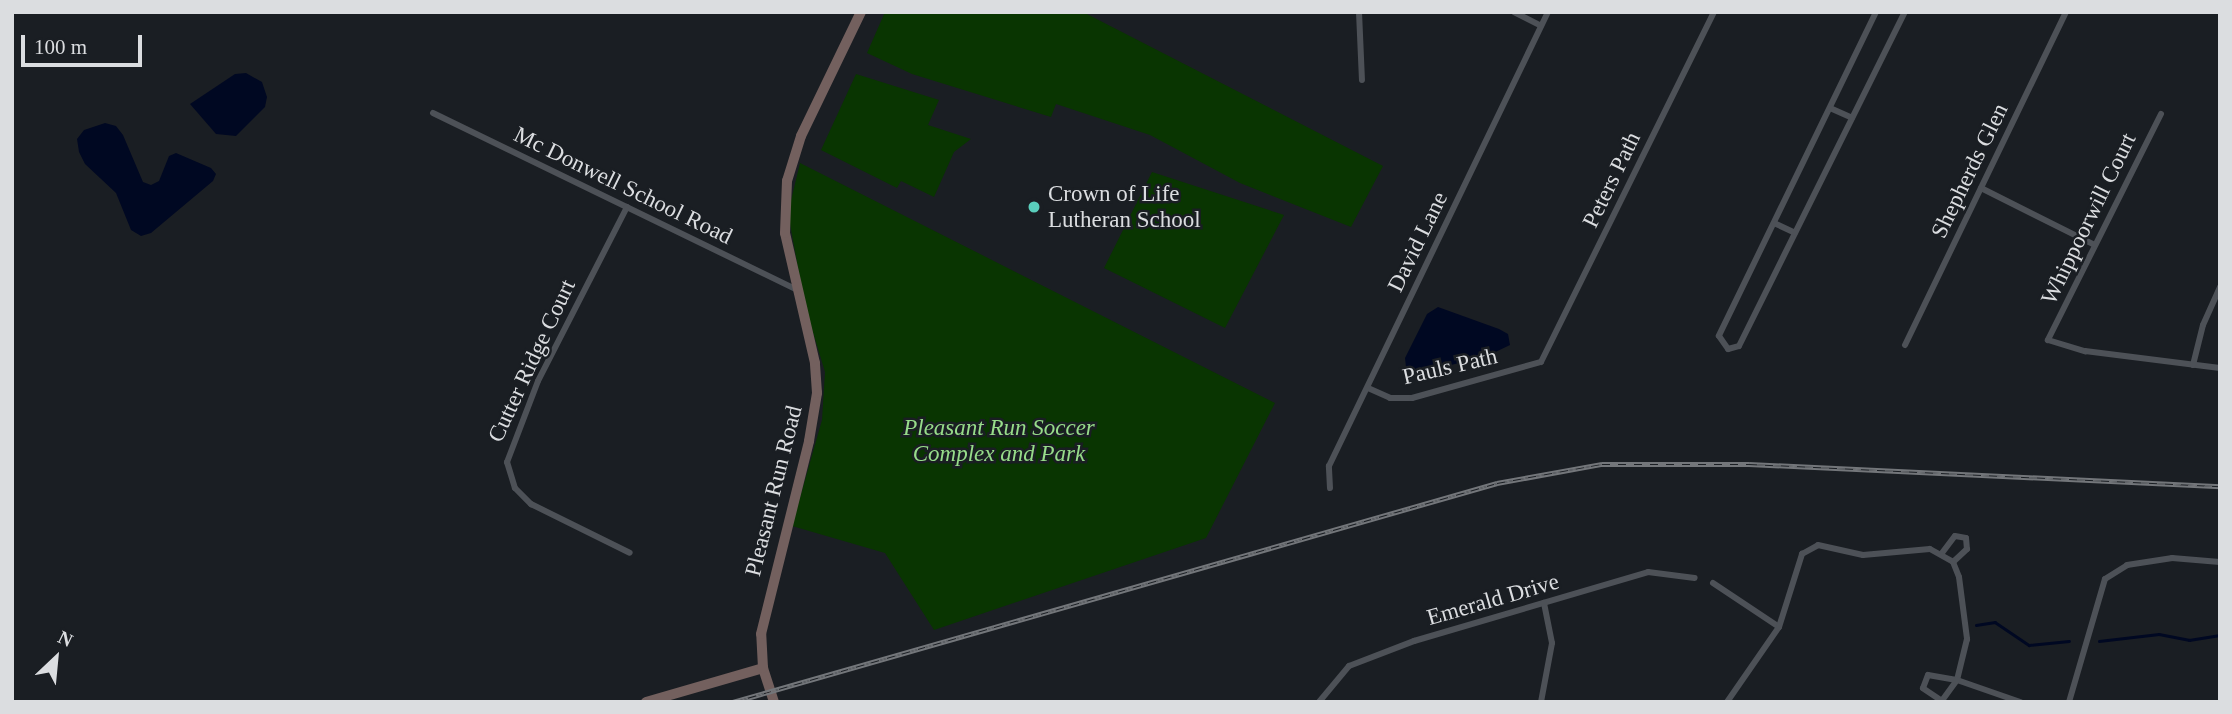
<!DOCTYPE html>
<style>
body{margin:0}
#map{position:relative;width:2232px;height:714px;overflow:hidden;background:#1a1e23;font-family:"Times New Roman",serif}
div>[style]{position:absolute}
.green>*{inset:0;background:#093501}
.water>*{inset:0;background:#000822}
.stream>*{height:2.5px;margin:-1.25px;padding:0 1.25px;transform-origin:1.25px;border-radius:1.25px;background:#000822}
.street>*{height:6px;margin:-3px;padding:0 3px;transform-origin:3px;border-radius:3px;background:#4d5157}
.secondary>*{height:10px;margin:-5px;padding:0 5px;transform-origin:5px;border-radius:5px;background:#73605e}
.rail>*{height:5px;margin-top:-2.5px;transform-origin:0;background:repeating-linear-gradient(90deg,#1a1e23 0 8px,#73767a 0 16px);box-sizing:border-box;border-block:2px solid #73767a}
.dots>*{width:19px;height:19px;translate:-50% -50%;box-sizing:border-box;border:4px solid #1a1e23;border-radius:50%}
span{translate:-50% -50%;white-space:nowrap;text-align:center;line-height:1.15;-webkit-text-stroke:5px #1a1e23;paint-order:stroke}
.street-label{font-size:23px;color:#dbdde0}
.poi-label{font-size:23px;color:#dbdde0}
.left{translate:0 -50%;text-align:left}
.park-label{font-size:23px;color:#97dc8a;font-style:italic}
.frame{position:absolute;inset:0;border:14px solid #dbdde0;pointer-events:none}
.north{position:absolute;left:21px;top:623px;width:70px;height:70px;-webkit-text-stroke:5px #1a1e23;paint-order:stroke;rotate:26deg;font-size:19px;font-weight:700;line-height:28px;text-align:center;color:#dbdde0}
.north::after{content:'';display:block;margin:auto;width:24px;height:32px;background:#dbdde0;clip-path:polygon(50% 0,100% 100%,50% 72%,0 100%)}
.scale{position:absolute;left:21px;top:35px;width:121px;height:32px;box-sizing:border-box;border:4px solid #dbdde0;border-top:0;padding-left:9px;font-size:21px;line-height:24px;white-space:nowrap;color:#dbdde0;-webkit-text-stroke:5px #1a1e23;paint-order:stroke}
</style>
<div id="map">
<div class="green">
<i style="clip-path:polygon(885px 12px,1083px 12px,1383px 166px,1351px 227px,1240px 183px,1150px 135px,1056px 104px,1051px 117px,912px 74px,867px 53px)"></i>
<i style="clip-path:polygon(856px 74px,939px 100px,928px 125px,971px 139px,954px 152px,934px 197px,901px 181px,897px 188px,821px 150px)"></i>
<i style="clip-path:polygon(800px 163px,1275px 403px,1206px 538px,934px 630px,885px 553px,792px 526px,822px 420px,825px 372px,805px 306px,788px 213px)"></i>
<i style="clip-path:polygon(1152px 172px,1284px 215px,1225px 328px,1104px 268px)"></i>
</div>
<div class="water">
<i style="clip-path:polygon(246px 73px,262px 82px,267px 97px,265px 107px,236px 136px,216px 134px,190px 104px,235px 74px)"></i>
<i style="clip-path:polygon(105px 123px,116px 126px,123px 135px,143px 182px,151px 185px,159px 181px,169px 156px,176px 153px,211px 168px,216px 174px,213px 181px,151px 233px,141px 236px,131px 230px,116px 193px,85px 164px,79px 152px,77px 139px,84px 130px)"></i>
<i style="clip-path:polygon(1438px 307px,1499px 329px,1508px 334px,1510px 345px,1487px 356px,1407px 376px,1405px 358px,1427px 314px)"></i>
</div>
<div class="stream">
<i style="left:1976px;top:625px;width:19px;rotate:-9deg"></i>
<i style="left:1995px;top:622px;width:41px;rotate:34.1deg"></i>
<i style="left:2029px;top:645px;width:40px;rotate:-5.7deg"></i>
<i style="left:2099px;top:641px;width:60px;rotate:-6.7deg"></i>
<i style="left:2159px;top:634px;width:31px;rotate:11deg"></i>
<i style="left:2189px;top:640px;width:31px;rotate:-9deg"></i>
</div>
<div class="street">
<i style="left:1359px;top:12px;width:68px;rotate:87.5deg"></i>
<i style="left:1514px;top:12px;width:30px;rotate:27deg"></i>
<i style="left:1876px;top:12px;width:360px;rotate:115.9deg"></i>
<i style="left:1719px;top:336px;width:16px;rotate:55deg"></i>
<i style="left:1728px;top:349px;width:11px;rotate:-15deg"></i>
<i style="left:1739px;top:346px;width:373px;rotate:-63.6deg"></i>
<i style="left:1830px;top:108px;width:24px;rotate:24deg"></i>
<i style="left:433px;top:113px;width:406px;rotate:25.9deg"></i>
<i style="left:2161px;top:114px;width:253px;rotate:116.6deg"></i>
<i style="left:2048px;top:340px;width:39px;rotate:17deg"></i>
<i style="left:2085px;top:351px;width:136px;rotate:7.2deg"></i>
<i style="left:1981px;top:188px;width:127px;rotate:26.6deg"></i>
<i style="left:627px;top:207px;width:195px;rotate:117.1deg"></i>
<i style="left:538px;top:381px;width:87px;rotate:110.9deg"></i>
<i style="left:507px;top:462px;width:27px;rotate:73deg"></i>
<i style="left:515px;top:488px;width:23px;rotate:45deg"></i>
<i style="left:531px;top:504px;width:110px;rotate:26.3deg"></i>
<i style="left:1774px;top:223px;width:23px;rotate:25deg"></i>
<i style="left:1905px;top:345px;width:370px;rotate:-64.2deg"></i>
<i style="left:2193px;top:365px;width:41px;rotate:-76deg"></i>
<i style="left:2203px;top:325px;width:42px;rotate:-65.9deg"></i>
<i style="left:1368px;top:388px;width:24px;rotate:24deg"></i>
<i style="left:1390px;top:398px;width:22px"></i>
<i style="left:1412px;top:398px;width:134px;rotate:-15.6deg"></i>
<i style="left:1541px;top:362px;width:390px;rotate:-63.7deg"></i>
<i style="left:1330px;top:488px;width:22px;rotate:-93deg"></i>
<i style="left:1329px;top:466px;width:504px;rotate:-64.25deg"></i>
<i style="left:1942px;top:553px;width:21px;rotate:-53deg"></i>
<i style="left:1955px;top:536px;width:11px;rotate:10deg"></i>
<i style="left:1966px;top:538px;width:11px;rotate:85deg"></i>
<i style="left:1967px;top:549px;width:19px;rotate:137deg"></i>
<i style="left:1713px;top:583px;width:79px;rotate:33.7deg"></i>
<i style="left:1942px;top:701px;width:23px;rotate:-146deg"></i>
<i style="left:1923px;top:688px;width:14px;rotate:-69deg"></i>
<i style="left:1928px;top:675px;width:29px;rotate:10deg"></i>
<i style="left:1957px;top:680px;width:67px;rotate:19.2deg"></i>
<i style="left:1319px;top:702px;width:47px;rotate:-50.2deg"></i>
<i style="left:1349px;top:666px;width:70px;rotate:-21deg"></i>
<i style="left:1414px;top:641px;width:244px;rotate:-16.4deg"></i>
<i style="left:1648px;top:572px;width:47px;rotate:7.3deg"></i>
<i style="left:1541px;top:702px;width:60px;rotate:-79.4deg"></i>
<i style="left:1552px;top:643px;width:41px;rotate:-101.3deg"></i>
<i style="left:1727px;top:702px;width:91px;rotate:-55.3deg"></i>
<i style="left:1779px;top:627px;width:77px;rotate:-72.5deg"></i>
<i style="left:1802px;top:554px;width:18px;rotate:-29deg"></i>
<i style="left:1818px;top:545px;width:46px;rotate:12.5deg"></i>
<i style="left:1863px;top:555px;width:67px;rotate:-5.1deg"></i>
<i style="left:1930px;top:549px;width:26px;rotate:29deg"></i>
<i style="left:1953px;top:562px;width:16px;rotate:68deg"></i>
<i style="left:1959px;top:577px;width:63px;rotate:82.6deg"></i>
<i style="left:1967px;top:639px;width:42px;rotate:103.7deg"></i>
<i style="left:1957px;top:680px;width:27px;rotate:126deg"></i>
<i style="left:2069px;top:702px;width:128px;rotate:-73.7deg"></i>
<i style="left:2105px;top:579px;width:26px;rotate:-32deg"></i>
<i style="left:2127px;top:565px;width:46px;rotate:-8.8deg"></i>
<i style="left:2172px;top:558px;width:48px;rotate:4.8deg"></i>
</div>
<div class="secondary">
<i style="left:646px;top:702px;width:122px;rotate:-16.2deg"></i>
<i style="left:774px;top:702px;width:36px;rotate:-108deg"></i>
<i style="left:763px;top:668px;width:34px;rotate:-93deg"></i>
<i style="left:761px;top:634px;width:199px;rotate:-76deg"></i>
<i style="left:809px;top:441px;width:49px;rotate:-80.5deg"></i>
<i style="left:817px;top:393px;width:30px;rotate:-94deg"></i>
<i style="left:815px;top:363px;width:133px;rotate:-103deg"></i>
<i style="left:785px;top:233px;width:52px;rotate:-87.8deg"></i>
<i style="left:787px;top:181px;width:47px;rotate:-72.7deg"></i>
<i style="left:801px;top:136px;width:138px;rotate:-64.2deg"></i>
</div>
<div class="rail">
<i style="left:733px;top:702px;width:795px;rotate:-15.99deg"></i>
<i style="left:1497px;top:483px;width:107px;rotate:-10.3deg"></i>
<i style="left:1602px;top:464px;width:147px"></i>
<i style="left:1749px;top:464px;width:472px;rotate:2.7deg"></i>
</div>
<div class="dots">
<i style="left:1034px;top:207px;background:#5acebc"></i>
</div>
<div class="street-label">
<span style="left:1970px;top:171px;rotate:-64deg">Shepherds Glen</span>
<span style="left:1612px;top:180px;rotate:-64deg">Peters Path</span>
<span style="left:623px;top:186px;rotate:26deg">Mc Donwell School Road</span>
<span style="left:2089px;top:219px;rotate:-64deg">Whippoorwill Court</span>
<span style="left:1418px;top:242px;rotate:-64deg">David Lane</span>
<span style="left:532px;top:361px;rotate:-65deg">Cutter Ridge Court</span>
<span style="left:1450px;top:367px;rotate:-13deg">Pauls Path</span>
<span style="left:774px;top:491px;rotate:-76deg">Pleasant Run Road</span>
<span style="left:1493px;top:600px;rotate:-16deg">Emerald Drive</span>
</div>
<div class="poi-label">
<span class="left" style="left:1048px;top:207px">Crown of Life<br>Lutheran School</span>
</div>
<div class="park-label">
<span style="left:999px;top:441px">Pleasant Run Soccer<br>Complex and Park</span>
</div>
<div class="frame"></div>
<div class="north">N</div>
<div class="scale">100 m</div>
</div>
